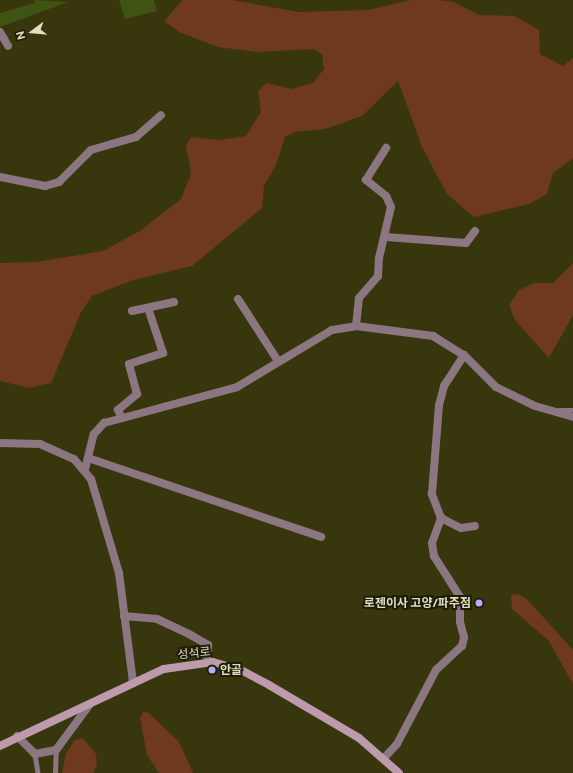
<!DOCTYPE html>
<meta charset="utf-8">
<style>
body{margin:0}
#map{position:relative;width:573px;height:773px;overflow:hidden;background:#38360d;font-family:Commissioner,"Noto Sans KR",sans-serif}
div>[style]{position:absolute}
.green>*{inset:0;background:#6f391e}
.building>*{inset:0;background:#3f5413}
.lane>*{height:4.5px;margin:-2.25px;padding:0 2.25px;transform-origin:2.25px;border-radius:2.25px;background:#8c7681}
.street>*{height:8px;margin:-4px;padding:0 4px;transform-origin:4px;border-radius:4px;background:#8c7681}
.secondary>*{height:8px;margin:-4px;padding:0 4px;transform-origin:4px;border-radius:4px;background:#be9aad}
.dots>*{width:11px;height:11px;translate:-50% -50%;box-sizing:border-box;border:2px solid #1e1d07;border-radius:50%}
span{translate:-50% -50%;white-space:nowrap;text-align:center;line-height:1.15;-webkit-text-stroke:4px #1e1d07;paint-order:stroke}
.poi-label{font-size:12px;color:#dfdec3;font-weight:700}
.right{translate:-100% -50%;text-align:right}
.left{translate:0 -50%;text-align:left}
.street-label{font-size:12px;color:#dfdec3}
.north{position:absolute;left:12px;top:12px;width:40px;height:40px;-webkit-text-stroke:3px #1e1d07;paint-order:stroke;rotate:254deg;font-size:11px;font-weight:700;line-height:16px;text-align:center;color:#dfdec3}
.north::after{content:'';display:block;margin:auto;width:14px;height:18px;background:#dfdec3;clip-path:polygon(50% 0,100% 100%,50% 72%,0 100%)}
</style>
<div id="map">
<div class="green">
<i style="clip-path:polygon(183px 0,232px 0,299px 12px,368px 10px,411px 0,439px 0,454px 2px,479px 15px,515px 16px,539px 30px,540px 54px,563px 66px,573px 58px,573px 158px,553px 173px,547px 194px,529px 204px,474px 217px,447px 194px,422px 147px,398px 81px,362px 116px,325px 129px,295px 132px,285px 137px,276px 165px,264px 186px,262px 208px,192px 266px,133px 280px,92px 296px,81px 312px,51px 383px,29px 388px,0 381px,0 263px,37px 262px,103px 251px,140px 231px,181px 199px,191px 174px,186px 145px,191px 137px,219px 140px,246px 136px,261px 112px,258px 91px,267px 83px,292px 89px,313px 83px,324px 69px,322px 54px,314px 49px,256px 52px,218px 47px,179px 32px,164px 21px)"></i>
<i style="clip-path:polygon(573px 263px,573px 315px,549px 358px,515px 320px,509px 305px,519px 290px,535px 283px,553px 283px)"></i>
<i style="clip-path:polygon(518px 594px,527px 599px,573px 650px,573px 684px,549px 641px,512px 609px,511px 595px)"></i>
<i style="clip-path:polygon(143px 712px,149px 713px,179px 742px,193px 773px,159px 773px,147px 755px,140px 718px)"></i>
<i style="clip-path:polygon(83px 738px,96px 754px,97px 765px,93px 773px,62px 773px,66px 753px,75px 740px)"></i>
</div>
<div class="building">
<i style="clip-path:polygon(34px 0,68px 2px,0 27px,0 13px,35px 3px)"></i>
<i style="clip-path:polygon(119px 0,154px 0,157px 11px,125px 19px)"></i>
</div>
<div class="lane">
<i style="left:559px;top:410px;width:14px"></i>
<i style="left:35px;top:754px;width:19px;rotate:81deg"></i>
<i style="left:55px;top:773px;width:23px;rotate:-88deg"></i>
</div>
<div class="street">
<i style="left:0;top:32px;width:16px;rotate:60deg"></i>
<i style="left:0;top:177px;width:46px;rotate:11.3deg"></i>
<i style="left:45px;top:186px;width:15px;rotate:-16deg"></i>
<i style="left:59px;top:182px;width:45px;rotate:-45deg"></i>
<i style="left:91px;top:150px;width:47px;rotate:-16.1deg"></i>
<i style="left:136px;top:137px;width:33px;rotate:-41deg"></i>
<i style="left:386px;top:237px;width:80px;rotate:4.3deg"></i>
<i style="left:466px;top:243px;width:15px;rotate:-53deg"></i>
<i style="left:238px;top:299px;width:74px;rotate:57.2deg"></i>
<i style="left:132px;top:311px;width:43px;rotate:-12.1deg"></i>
<i style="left:356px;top:326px;width:28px;rotate:-84deg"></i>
<i style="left:359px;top:298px;width:29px;rotate:-49deg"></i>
<i style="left:378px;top:276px;width:18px;rotate:-87deg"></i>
<i style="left:379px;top:258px;width:52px;rotate:-76.8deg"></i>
<i style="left:391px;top:207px;width:12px;rotate:-114deg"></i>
<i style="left:386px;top:196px;width:26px;rotate:-141deg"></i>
<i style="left:366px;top:180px;width:38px;rotate:-58deg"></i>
<i style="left:121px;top:416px;width:7px;rotate:-117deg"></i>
<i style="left:118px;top:410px;width:25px;rotate:-40deg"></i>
<i style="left:137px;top:394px;width:31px;rotate:-105deg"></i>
<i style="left:129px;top:364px;width:36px;rotate:-18deg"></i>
<i style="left:163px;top:353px;width:47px;rotate:-108.4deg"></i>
<i style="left:0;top:443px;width:40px;rotate:1.4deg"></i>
<i style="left:40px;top:444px;width:37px;rotate:24deg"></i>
<i style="left:74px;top:459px;width:26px;rotate:50deg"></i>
<i style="left:91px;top:479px;width:98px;rotate:73.4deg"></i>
<i style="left:119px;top:573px;width:111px;rotate:82.7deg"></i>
<i style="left:91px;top:459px;width:243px;rotate:18.7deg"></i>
<i style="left:85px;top:469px;width:36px;rotate:-76deg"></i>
<i style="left:94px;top:434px;width:15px;rotate:-48deg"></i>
<i style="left:104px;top:423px;width:138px;rotate:-15.1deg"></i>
<i style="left:237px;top:387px;width:111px;rotate:-31deg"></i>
<i style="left:332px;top:330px;width:24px;rotate:-9deg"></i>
<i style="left:356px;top:326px;width:78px;rotate:7.4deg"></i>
<i style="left:433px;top:336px;width:36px;rotate:32deg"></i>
<i style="left:464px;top:355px;width:45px;rotate:45deg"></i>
<i style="left:496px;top:387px;width:43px;rotate:26deg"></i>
<i style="left:535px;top:406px;width:40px;rotate:16deg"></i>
<i style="left:441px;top:518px;width:22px;rotate:27deg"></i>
<i style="left:461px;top:528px;width:14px;rotate:-8deg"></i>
<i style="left:124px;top:616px;width:33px;rotate:5deg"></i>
<i style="left:157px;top:619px;width:35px;rotate:25deg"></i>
<i style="left:189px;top:634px;width:22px;rotate:30deg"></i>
<i style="left:208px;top:645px;width:18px;rotate:93deg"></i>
<i style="left:17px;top:736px;width:25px;rotate:45deg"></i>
<i style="left:35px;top:754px;width:21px;rotate:-11deg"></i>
<i style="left:56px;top:750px;width:57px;rotate:-53.5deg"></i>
<i style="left:384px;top:758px;width:19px;rotate:-47deg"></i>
<i style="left:397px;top:744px;width:84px;rotate:-62.2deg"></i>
<i style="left:436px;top:670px;width:35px;rotate:-43deg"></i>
<i style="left:462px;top:646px;width:9px;rotate:-77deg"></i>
<i style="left:464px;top:637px;width:16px;rotate:-105deg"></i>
<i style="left:460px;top:622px;width:25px;rotate:-90deg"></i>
<i style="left:460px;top:597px;width:49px;rotate:-122.4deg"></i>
<i style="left:434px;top:556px;width:13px;rotate:-99deg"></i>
<i style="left:432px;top:543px;width:27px;rotate:-70deg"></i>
<i style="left:441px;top:518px;width:26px;rotate:-111deg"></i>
<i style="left:432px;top:494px;width:89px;rotate:-85.5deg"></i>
<i style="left:439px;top:405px;width:20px;rotate:-75deg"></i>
<i style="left:444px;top:386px;width:37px;rotate:-57deg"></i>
</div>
<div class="secondary">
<i style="left:0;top:746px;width:181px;rotate:-25.2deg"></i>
<i style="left:164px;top:669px;width:49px;rotate:-8.1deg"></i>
<i style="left:213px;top:662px;width:29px;rotate:16deg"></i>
<i style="left:241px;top:670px;width:32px;rotate:28deg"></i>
<i style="left:269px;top:685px;width:104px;rotate:30.5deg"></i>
<i style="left:359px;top:738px;width:53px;rotate:41.2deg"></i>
</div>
<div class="dots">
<i style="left:479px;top:603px;background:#b1adfa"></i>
<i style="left:212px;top:670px;background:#b1adfa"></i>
</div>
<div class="poi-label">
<span class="right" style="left:471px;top:603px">로젠이사 고양/파주점</span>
<span class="left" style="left:220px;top:670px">안골</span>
</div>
<div class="street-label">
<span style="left:194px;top:653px;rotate:-6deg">성석로</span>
</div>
<div class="north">N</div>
</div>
